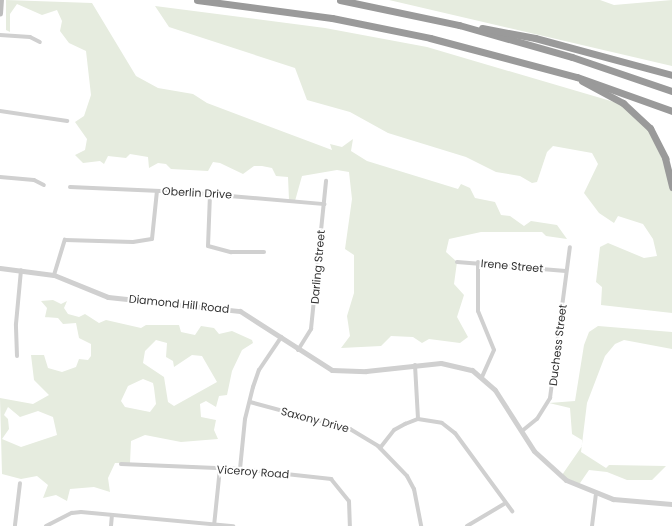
<!DOCTYPE html>
<style>
body{margin:0}
#map{position:relative;width:672px;height:526px;overflow:hidden;background:#fff;font-family:Poppins,sans-serif}
div>[style]{position:absolute}
.green>*{inset:0;background:#e6ecdf}
.minor>*{height:4px;margin:-2px;padding:0 2px;transform-origin:2px;border-radius:2px;background:#d0d0d0}
.tertiary>*{height:5px;margin:-2.5px;padding:0 2.5px;transform-origin:2.5px;border-radius:2.5px;background:#d0d0d0}
.secondary>*{height:5.5px;margin:-2.75px;padding:0 2.75px;transform-origin:2.75px;border-radius:2.75px;background:#bdbdbd}
.motorway>*{height:7px;margin:-3.5px;padding:0 3.5px;transform-origin:3.5px;border-radius:3.5px;background:#9a9a9a}
span{translate:-50% -50%;white-space:nowrap;text-align:center;line-height:1.15;-webkit-text-stroke:4px #fff;paint-order:stroke}
.street-label{font-size:11px;color:#333}
</style>
<div id="map">
<div class="green">
<i style="clip-path:polygon(6px 0,92px 3px,136px 76px,158px 88px,193px 94px,207px 103px,332px 150px,330px 144px,342px 147px,353px 139px,351px 151px,367px 161px,458px 189px,461px 184px,470px 188px,475px 198px,495px 202px,501px 215px,510px 216px,524px 226px,531px 221px,557px 225px,567px 239px,546px 236px,542px 232px,481px 232px,449px 239px,446px 252px,457px 262px,454px 284px,464px 295px,457px 317px,468px 337px,460px 343px,429px 339px,422px 343px,413px 337px,391px 336px,381px 346px,341px 348px,350px 336px,347px 316px,354px 293px,354px 255px,345px 249px,352px 199px,349px 172px,337px 170px,302px 176px,295px 201px,289px 200px,288px 177px,276px 176px,272px 168px,262px 166px,254px 166px,243px 174px,220px 163px,213px 162px,208px 171px,171px 169px,166px 164px,158px 163px,149px 168px,148px 157px,130px 154px,126px 158px,108px 156px,104px 164px,100px 161px,83px 163px,75px 155px,85px 150px,87px 139px,75px 122px,84px 116px,91px 95px,86px 51px,69px 43px,60px 31px,62px 21px,57px 10px,42px 15px,17px 4px,10px 14px,10px 32px,6px 30px)"></i>
<i style="clip-path:polygon(389px 0,600px 0,614px 5px,672px 0,672px 66px)"></i>
<i style="clip-path:polygon(155px 6px,325px 28px,427px 47px,621px 104px,651px 129px,672px 187px,672px 313px,601px 305px,602px 287px,596px 282px,600px 247px,608px 243px,644px 258px,657px 256px,653px 239px,643px 224px,618px 216px,614px 223px,599px 213px,584px 193px,598px 164px,592px 153px,553px 146px,547px 152px,537px 182px,532px 183px,520px 176px,496px 172px,466px 157px,388px 133px,350px 112px,307px 100px,295px 68px,169px 27px)"></i>
<i style="clip-path:polygon(evenodd,53px 300px,61px 304px,67px 301px,64px 308px,68px 314px,79px 317px,85px 314px,99px 323px,106px 320px,141px 328px,146px 325px,179px 325px,181px 332px,195px 335px,201px 326px,214px 328px,219px 334px,232px 331px,252px 340px,253px 343px,242px 350px,232px 371px,227px 395px,219px 396px,216px 407px,206px 401px,200px 404px,201px 417px,216px 420px,214px 430px,218px 439px,181px 442px,145px 435px,131px 441px,130px 463px,115px 463px,108px 478px,110px 492px,94px 487px,70px 489px,67px 501px,56px 495px,43px 498px,48px 485px,37px 476px,21px 479px,2px 474px,0 398px,33px 404px,49px 395px,34px 380px,31px 355px,44px 355px,48px 368px,62px 372px,76px 367px,79px 359px,88px 360px,91px 356px,91px 344px,79px 338px,76px 323px,63px 324px,58px 318px,45px 317px,47px 308px,41px 301px,53px 300px,156px 340px,167px 343px,166px 357px,173px 361px,174px 367px,192px 355px,202px 356px,217px 382px,174px 406px,168px 402px,164px 377px,143px 363px,145px 351px,156px 340px,53px 300px,143px 379px,153px 383px,154px 388px,156px 404px,150px 412px,125px 407px,121px 401px,128px 386px,143px 379px,53px 300px,8px 407px,20px 417px,38px 411px,53px 417px,57px 435px,21px 447px,2px 439px,9px 429px,8px 419px,4px 415px,8px 407px)"></i>
<i style="clip-path:polygon(598px 326px,672px 332px,672px 349px,624px 340px,615px 344px,605px 356px,587px 403px,581px 452px,606px 468px,609px 465px,666px 466px,652px 480px,627px 480px,607px 472px,589px 470px,578px 486px,562px 475px,582px 446px,582px 440px,572px 434px,570px 408px,549px 403px,575px 401px,584px 345px,589px 332px)"></i>
</div>
<div class="minor">
<i style="left:0;top:35px;width:30px;rotate:4deg"></i>
<i style="left:30px;top:37px;width:11px;rotate:27deg"></i>
<i style="left:0;top:111px;width:68px;rotate:8.5deg"></i>
<i style="left:0;top:177px;width:34px;rotate:5deg"></i>
<i style="left:34px;top:180px;width:11px;rotate:27deg"></i>
<i style="left:70px;top:187px;width:113px;rotate:2.5deg"></i>
<i style="left:183px;top:192px;width:142px;rotate:4.9deg"></i>
<i style="left:210px;top:194px;width:52px;rotate:92.2deg"></i>
<i style="left:208px;top:246px;width:24px;rotate:15deg"></i>
<i style="left:231px;top:252px;width:33px"></i>
<i style="left:457px;top:262px;width:109px;rotate:4.7deg"></i>
<i style="left:478px;top:262px;width:49px;rotate:90deg"></i>
<i style="left:478px;top:311px;width:42px;rotate:67.7deg"></i>
<i style="left:494px;top:350px;width:30px;rotate:114deg"></i>
<i style="left:54px;top:275px;width:37px;rotate:-73deg"></i>
<i style="left:65px;top:240px;width:68px;rotate:1.7deg"></i>
<i style="left:133px;top:242px;width:19px;rotate:-9deg"></i>
<i style="left:152px;top:239px;width:48px;rotate:-84.1deg"></i>
<i style="left:298px;top:350px;width:25px;rotate:-58deg"></i>
<i style="left:311px;top:329px;width:149px;rotate:-84.2deg"></i>
<i style="left:17px;top:356px;width:32px;rotate:-92deg"></i>
<i style="left:16px;top:324px;width:54px;rotate:-84.7deg"></i>
<i style="left:415px;top:365px;width:54px;rotate:86.8deg"></i>
<i style="left:250px;top:402px;width:104px;rotate:15.1deg"></i>
<i style="left:350px;top:429px;width:33px;rotate:31deg"></i>
<i style="left:378px;top:446px;width:42px;rotate:46deg"></i>
<i style="left:407px;top:476px;width:15px;rotate:62deg"></i>
<i style="left:414px;top:489px;width:38px;rotate:79deg"></i>
<i style="left:522px;top:431px;width:19px;rotate:-39deg"></i>
<i style="left:537px;top:419px;width:25px;rotate:-58deg"></i>
<i style="left:550px;top:398px;width:152px;rotate:-82.5deg"></i>
<i style="left:380px;top:448px;width:23px;rotate:-52deg"></i>
<i style="left:394px;top:430px;width:13px;rotate:-29deg"></i>
<i style="left:405px;top:424px;width:14px;rotate:-21deg"></i>
<i style="left:418px;top:419px;width:24px;rotate:9deg"></i>
<i style="left:442px;top:423px;width:16px;rotate:38deg"></i>
<i style="left:455px;top:433px;width:97px;rotate:53.8deg"></i>
<i style="left:121px;top:464px;width:119px;rotate:2.4deg"></i>
<i style="left:240px;top:469px;width:92px;rotate:6.3deg"></i>
<i style="left:331px;top:479px;width:28px;rotate:51deg"></i>
<i style="left:349px;top:501px;width:25px;rotate:88deg"></i>
<i style="left:240px;top:469px;width:50px;rotate:-84.3deg"></i>
<i style="left:245px;top:419px;width:33px;rotate:-76deg"></i>
<i style="left:253px;top:387px;width:18px;rotate:-71deg"></i>
<i style="left:259px;top:370px;width:40px;rotate:-56deg"></i>
<i style="left:15px;top:525px;width:42px;rotate:-83.2deg"></i>
<i style="left:46px;top:526px;width:29px;rotate:-27deg"></i>
<i style="left:72px;top:513px;width:9px;rotate:-6deg"></i>
<i style="left:81px;top:512px;width:153px;rotate:5.3deg"></i>
<i style="left:111px;top:526px;width:11px;rotate:-85deg"></i>
<i style="left:214px;top:526px;width:58px;rotate:-84.1deg"></i>
<i style="left:467px;top:526px;width:43px;rotate:-30.7deg"></i>
<i style="left:592px;top:526px;width:31px;rotate:-83deg"></i>
</div>
<div class="tertiary">
<i style="left:0;top:268px;width:54px;rotate:7.4deg"></i>
<i style="left:54px;top:275px;width:58px;rotate:22.2deg"></i>
<i style="left:108px;top:297px;width:133px;rotate:6.1deg"></i>
<i style="left:240px;top:311px;width:109px;rotate:32.7deg"></i>
<i style="left:332px;top:370px;width:34px;rotate:2deg"></i>
<i style="left:366px;top:371px;width:75px;rotate:-6.1deg"></i>
<i style="left:441px;top:363px;width:32px;rotate:13deg"></i>
<i style="left:472px;top:370px;width:30px;rotate:41deg"></i>
<i style="left:495px;top:390px;width:72px;rotate:57.4deg"></i>
<i style="left:534px;top:451px;width:43px;rotate:42.2deg"></i>
<i style="left:566px;top:480px;width:51px;rotate:22deg"></i>
<i style="left:613px;top:499px;width:59px;rotate:4.8deg"></i>
</div>
<div class="secondary">
<i style="left:0;top:14px;width:14px;rotate:-86deg"></i>
</div>
<div class="motorway">
<i style="left:197px;top:0;width:136px;rotate:7.6deg"></i>
<i style="left:332px;top:18px;width:100px;rotate:11.5deg"></i>
<i style="left:430px;top:38px;width:152px;rotate:14.9deg"></i>
<i style="left:577px;top:77px;width:101px;rotate:19.7deg"></i>
<i style="left:340px;top:0;width:122px;rotate:11.9deg"></i>
<i style="left:459px;top:25px;width:117px;rotate:15.8deg"></i>
<i style="left:572px;top:57px;width:106px;rotate:18.8deg"></i>
<i style="left:482px;top:28px;width:54px;rotate:10.7deg"></i>
<i style="left:535px;top:38px;width:142px;rotate:15.1deg"></i>
<i style="left:582px;top:81px;width:47px;rotate:28.2deg"></i>
<i style="left:623px;top:103px;width:37px;rotate:43deg"></i>
<i style="left:650px;top:128px;width:34px;rotate:63deg"></i>
<i style="left:665px;top:158px;width:30px;rotate:76deg"></i>
</div>
<div class="street-label">
<span style="left:197px;top:193px;rotate:3deg">Oberlin Drive</span>
<span style="left:512px;top:266px;rotate:5deg">Irene Street</span>
<span style="left:318px;top:267px;rotate:-85deg">Darling Street</span>
<span style="left:179px;top:304px;rotate:6deg">Diamond Hill Road</span>
<span style="left:558px;top:345px;rotate:-83deg">Duchess Street</span>
<span style="left:315px;top:420px;rotate:15deg">Saxony Drive</span>
<span style="left:253px;top:472px;rotate:4deg">Viceroy Road</span>
</div>
</div>
